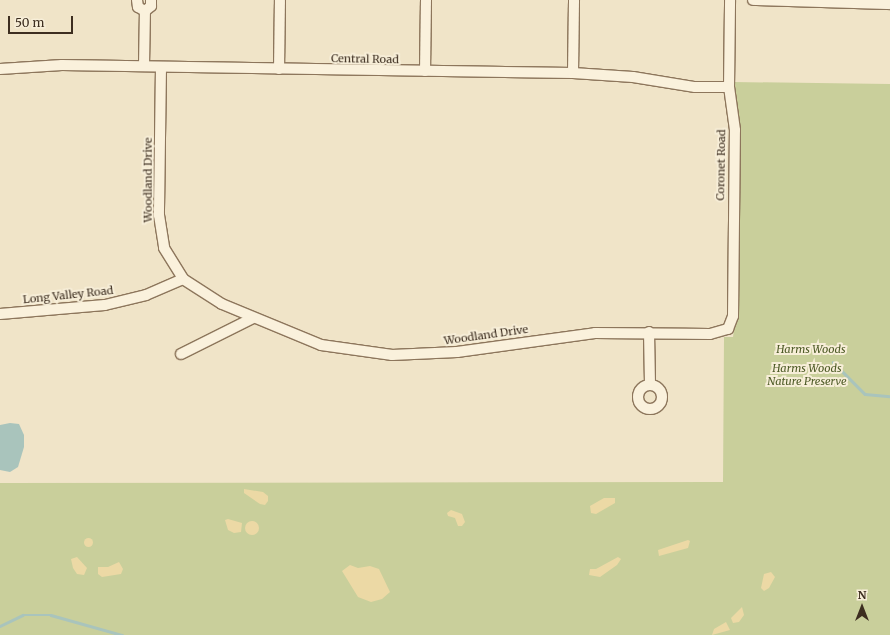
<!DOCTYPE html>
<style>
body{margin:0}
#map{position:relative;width:890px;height:635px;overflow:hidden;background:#f0e4c8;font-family:Merriweather,serif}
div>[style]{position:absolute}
.green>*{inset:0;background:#c9cf9b}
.sand>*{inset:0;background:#ecd9a5}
.round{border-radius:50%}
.water>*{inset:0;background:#a9c4bc}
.stream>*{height:2.5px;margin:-1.25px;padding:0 1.25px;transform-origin:1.25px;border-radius:1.25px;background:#a9c4bc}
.roads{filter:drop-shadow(1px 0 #8d765c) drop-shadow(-1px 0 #8d765c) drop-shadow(0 1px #8d765c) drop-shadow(0 -1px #8d765c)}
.minor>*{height:10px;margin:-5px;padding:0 5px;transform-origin:5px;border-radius:5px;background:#faf1dc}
.minor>.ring{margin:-5px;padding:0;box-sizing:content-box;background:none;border:10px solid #faf1dc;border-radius:50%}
span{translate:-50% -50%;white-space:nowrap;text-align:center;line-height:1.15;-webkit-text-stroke:4px #f7eed8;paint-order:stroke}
.street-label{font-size:11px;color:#3d2e20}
.park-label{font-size:11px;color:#4d5a26;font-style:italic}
.north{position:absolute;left:842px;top:587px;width:40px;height:40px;-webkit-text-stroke:3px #f7eed8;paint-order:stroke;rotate:0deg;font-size:11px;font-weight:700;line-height:16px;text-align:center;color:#3d2e20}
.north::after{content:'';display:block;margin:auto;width:14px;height:18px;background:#3d2e20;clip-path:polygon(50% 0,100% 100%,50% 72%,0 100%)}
.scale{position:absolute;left:8px;top:16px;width:65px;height:18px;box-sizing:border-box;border:2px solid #3d2e20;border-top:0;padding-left:5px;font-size:12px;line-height:14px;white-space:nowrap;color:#3d2e20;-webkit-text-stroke:3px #f7eed8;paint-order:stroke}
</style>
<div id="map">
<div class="green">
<i style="clip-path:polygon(733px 82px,890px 84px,890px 635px,0 635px,0 483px,723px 482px,724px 337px,733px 337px,737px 307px)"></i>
</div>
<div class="sand">
<i style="clip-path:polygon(244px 489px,263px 492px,268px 496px,268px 501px,265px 505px,260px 504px,244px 493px)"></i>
<i style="clip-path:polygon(604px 498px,615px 498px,615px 503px,596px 514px,591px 513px,590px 506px)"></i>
<i style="clip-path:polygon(451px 510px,462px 514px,465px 522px,462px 526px,458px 526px,455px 518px,448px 516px,447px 513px)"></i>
<i style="clip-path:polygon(228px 519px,242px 523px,241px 532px,234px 533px,228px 530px,225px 520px)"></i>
<i class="round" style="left:245px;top:521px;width:14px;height:14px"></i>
<i class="round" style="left:83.5px;top:537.5px;width:9px;height:9px"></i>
<i style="clip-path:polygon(688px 540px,690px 541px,688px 548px,659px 556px,658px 550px)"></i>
<i style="clip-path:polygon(77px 557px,87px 568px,84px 575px,77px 574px,73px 568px,71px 559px)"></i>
<i style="clip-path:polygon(618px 557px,621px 559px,617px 565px,600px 577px,589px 575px,590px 569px,596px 569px)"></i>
<i style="clip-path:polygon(119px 562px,123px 569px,121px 574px,102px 577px,98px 574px,98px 567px,108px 567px)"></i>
<i style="clip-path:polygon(350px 565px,358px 568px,370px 566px,379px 569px,390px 592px,382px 599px,371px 602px,358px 597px,342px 571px)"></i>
<i style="clip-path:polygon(771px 572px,775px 577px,769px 588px,764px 591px,761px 588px,764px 574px)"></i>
<i style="clip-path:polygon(742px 607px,744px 615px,739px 622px,733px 623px,731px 618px)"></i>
<i style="clip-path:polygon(726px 622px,730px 630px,712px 635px,714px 629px)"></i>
</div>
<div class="water">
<i style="clip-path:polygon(10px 423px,19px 424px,24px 435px,24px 447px,18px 467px,10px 472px,0 470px,0 425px)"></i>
</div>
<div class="stream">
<i style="left:833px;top:362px;width:45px;rotate:45deg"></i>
<i style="left:865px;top:394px;width:25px;rotate:5deg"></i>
<i style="left:0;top:626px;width:25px;rotate:-26deg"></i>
<i style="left:23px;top:615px;width:28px"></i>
<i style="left:51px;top:615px;width:74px;rotate:15.7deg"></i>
</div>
<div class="roads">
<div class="minor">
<i style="left:137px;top:0;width:7px;rotate:82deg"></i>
<i style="left:138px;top:7px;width:8px;rotate:30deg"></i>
<i style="left:145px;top:11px;width:8px;rotate:-40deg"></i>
<i style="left:151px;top:6px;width:6px;rotate:-90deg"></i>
<i style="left:753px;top:0;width:137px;rotate:1.7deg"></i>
<i style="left:144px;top:66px;width:55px;rotate:-89deg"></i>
<i style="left:161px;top:67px;width:148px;rotate:90.8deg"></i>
<i style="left:159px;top:215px;width:33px;rotate:81deg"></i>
<i style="left:164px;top:248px;width:36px;rotate:58deg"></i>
<i style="left:183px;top:279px;width:46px;rotate:32.7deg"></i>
<i style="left:222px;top:304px;width:107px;rotate:22.5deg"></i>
<i style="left:321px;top:345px;width:72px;rotate:8deg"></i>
<i style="left:392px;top:355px;width:65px;rotate:-2.6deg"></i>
<i style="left:457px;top:352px;width:139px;rotate:-7.8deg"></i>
<i style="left:595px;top:333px;width:115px;rotate:0.5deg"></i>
<i style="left:710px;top:334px;width:19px;rotate:-16deg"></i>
<i style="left:728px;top:329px;width:14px;rotate:-69deg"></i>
<i style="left:733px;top:316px;width:186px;rotate:-89.4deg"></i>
<i style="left:735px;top:130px;width:43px;rotate:-97.9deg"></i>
<i style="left:729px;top:87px;width:87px;rotate:-89.3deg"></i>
<i style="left:0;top:69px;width:62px;rotate:-3.7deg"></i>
<i style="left:62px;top:65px;width:511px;rotate:0.9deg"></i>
<i style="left:573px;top:73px;width:60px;rotate:3.8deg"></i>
<i style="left:633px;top:77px;width:63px;rotate:9.2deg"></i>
<i style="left:695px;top:87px;width:34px"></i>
<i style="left:279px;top:69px;width:69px;rotate:-89.2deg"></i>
<i style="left:425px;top:71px;width:71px;rotate:-89.2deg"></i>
<i style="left:573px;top:73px;width:73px;rotate:-89.2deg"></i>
<i style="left:0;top:314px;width:105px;rotate:-4.9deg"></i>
<i style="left:105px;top:305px;width:42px;rotate:-13.7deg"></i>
<i style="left:146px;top:295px;width:40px;rotate:-23.4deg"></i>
<i style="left:649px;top:332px;width:53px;rotate:88.9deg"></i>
<i style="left:181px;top:354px;width:80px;rotate:-26.6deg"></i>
<i class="ring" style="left:638px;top:385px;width:14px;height:14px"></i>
</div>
</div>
<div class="street-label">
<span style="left:365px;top:59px;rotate:1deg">Central Road</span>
<span style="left:721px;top:165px;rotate:-89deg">Coronet Road</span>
<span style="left:148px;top:180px;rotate:-90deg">Woodland Drive</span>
<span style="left:68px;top:295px;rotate:-6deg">Long Valley Road</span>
<span style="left:486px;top:335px;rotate:-8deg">Woodland Drive</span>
</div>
<div class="park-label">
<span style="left:811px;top:349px">Harms Woods</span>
<span style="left:807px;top:375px">Harms Woods<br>Nature Preserve</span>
</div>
<div class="north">N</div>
<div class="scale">50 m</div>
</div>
